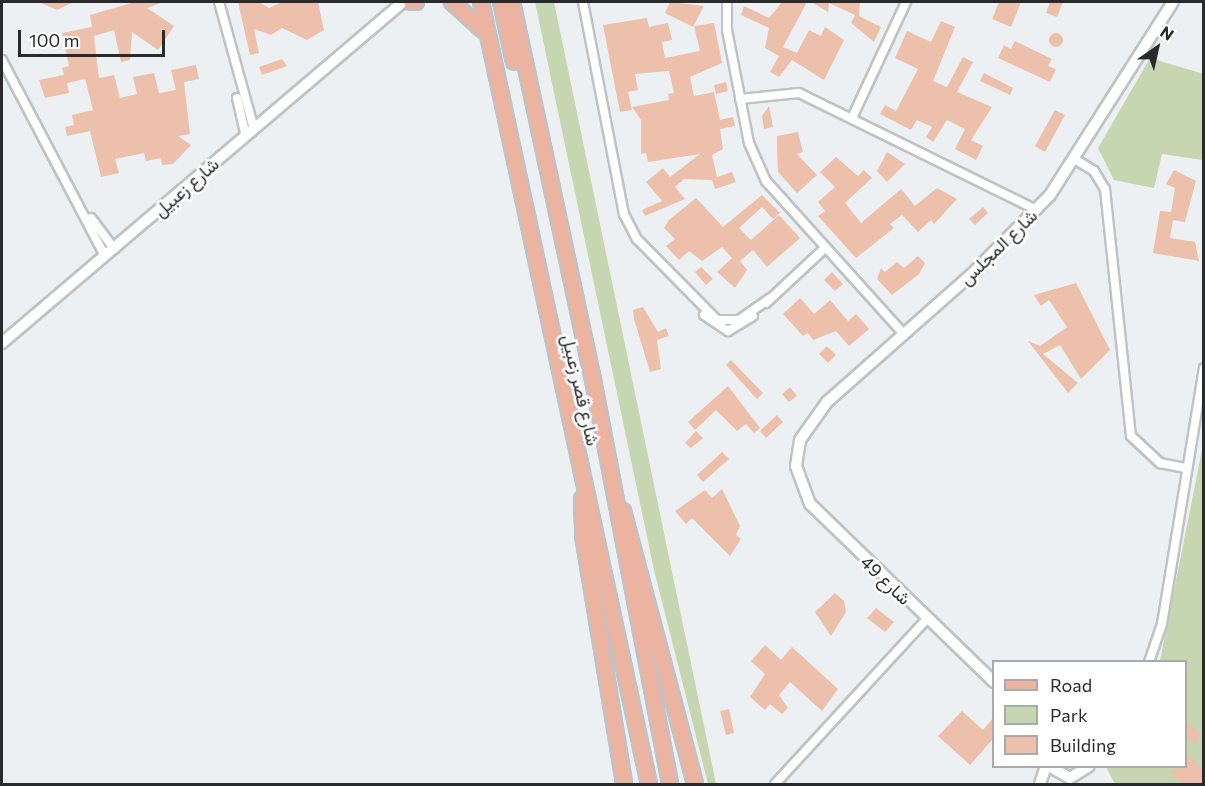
<!DOCTYPE html>
<meta charset="utf-8">
<style>
body{margin:0}
#map{position:relative;width:1205px;height:786px;overflow:hidden;background:#edf0f3;font-family:Commissioner,Vazirmatn,sans-serif}
div>[style]{position:absolute}
.green>*{inset:0;background:#c5d6b1}
.building>*{inset:0;background:#edc0ab}
.round{border-radius:50%}
.roads{filter:drop-shadow(2px 0 #bfc2c5) drop-shadow(-2px 0 #bfc2c5) drop-shadow(0 2px #bfc2c5) drop-shadow(0 -2px #bfc2c5)}
.minor>*{height:8px;margin:-4px;padding:0 4px;transform-origin:4px;border-radius:4px;background:#fff}
.tertiary>*{height:10px;margin:-5px;padding:0 5px;transform-origin:5px;border-radius:5px;background:#fff}
.primary>*{height:14px;margin:-7px;padding:0 7px;transform-origin:7px;border-radius:7px;background:#edb3a1}
span{translate:-50% -50%;white-space:nowrap;text-align:center;line-height:1.15;-webkit-text-stroke:5px #fff;paint-order:stroke}
.street-label{font-size:18px;color:#292a2b}
.frame{position:absolute;inset:0;border:3px solid #292a2b;pointer-events:none}
.legend{position:absolute;left:992px;top:660px;width:195px;height:108px;box-sizing:border-box;background:#fff;border:2px solid #a9aaaa;margin:0;padding:8px 10px;list-style:none;font-size:18px;color:#292a2b}
.legend li{display:flex;align-items:center;gap:12px;height:30px}
.legend b{width:30px;border:2px solid #a9aaaa}
.north{position:absolute;left:1127px;top:18px;width:60px;height:60px;-webkit-text-stroke:4px #fff;paint-order:stroke;rotate:34deg;font-size:16px;font-weight:700;line-height:24px;text-align:center;color:#292a2b}
.north::after{content:'';display:block;margin:auto;width:21px;height:27px;background:#292a2b;clip-path:polygon(50% 0,100% 100%,50% 72%,0 100%)}
.scale{position:absolute;left:18px;top:30px;width:147px;height:27px;box-sizing:border-box;border:3px solid #292a2b;border-top:0;padding-left:8px;font-size:18px;line-height:21px;white-space:nowrap;color:#292a2b;-webkit-text-stroke:4px #fff;paint-order:stroke}
</style>
<div id="map">
<div class="green">
<i style="clip-path:polygon(535px 2px,554px 2px,716px 784px,708px 784px,654px 570px)"></i>
<i style="clip-path:polygon(1150px 58px,1204px 74px,1203px 160px,1162px 154px,1154px 188px,1114px 180px,1098px 148px)"></i>
<i style="clip-path:polygon(1203px 445px,1203px 784px,1115px 784px,1106px 767px,1186px 766px,1186px 662px,1160px 661px)"></i>
</div>
<div class="building">
<i style="clip-path:polygon(39px 2px,74px 2px,57px 10px)"></i>
<i style="clip-path:polygon(135px 2px,163px 2px,147px 8px,174px 26px,158px 50px,132px 32px,130px 60px,121px 62px,114px 30px,94px 36px,99px 78px,114px 75px,120px 98px,137px 94px,133px 77px,154px 73px,159px 93px,176px 90px,171px 70px,196px 65px,199px 79px,184px 82px,190px 134px,178px 136px,191px 145px,173px 164px,162px 165px,161px 158px,146px 161px,144px 153px,115px 159px,119px 173px,101px 177px,90px 131px,67px 136px,65px 127px,74px 125px,72px 115px,93px 110px,85px 79px,67px 83px,69px 93px,45px 98px,39px 80px,64px 75px,62px 68px,69px 66px,62px 33px,92px 27px,90px 15px)"></i>
<i style="clip-path:polygon(238px 2px,259px 2px,269px 8px,282px 2px,318px 2px,324px 30px,307px 40px,282px 28px,271px 35px,254px 29px,259px 53px,250px 55px)"></i>
<i style="clip-path:polygon(670px 2px,704px 6px,693px 27px,665px 13px)"></i>
<i style="clip-path:polygon(782px 2px,807px 2px,783px 47px,797px 53px,809px 30px,821px 36px,825px 27px,844px 40px,824px 80px,792px 60px,779px 77px,770px 72px,779px 56px,765px 48px,769px 28px,741px 15px,744px 6px,769px 18px)"></i>
<i style="clip-path:polygon(811px 2px,860px 2px,859px 16px,881px 27px,874px 42px,851px 23px,855px 15px,829px 3px,828px 12px)"></i>
<i style="clip-path:polygon(999px 2px,1021px 2px,1011px 27px,992px 19px)"></i>
<i style="clip-path:polygon(1050px 2px,1063px 2px,1057px 17px,1046px 13px)"></i>
<i style="clip-path:polygon(647px 18px,649px 27px,668px 23px,672px 40px,662px 42px,665px 58px,700px 51px,694px 26px,714px 23px,722px 63px,690px 77px,694px 96px,714px 92px,720px 120px,733px 117px,735px 126px,720px 129px,723px 149px,712px 155px,717px 177px,732px 172px,736px 182px,715px 189px,712px 180px,684px 179px,675px 187px,685px 199px,645px 216px,642px 210px,662px 201px,646px 182px,663px 168px,670px 177px,700px 154px,648px 162px,646px 153px,641px 154px,641px 120px,632px 107px,669px 100px,668px 94px,674px 93px,669px 71px,635px 74px,638px 90px,628px 92px,632px 110px,620px 112px,603px 25px)"></i>
<i style="clip-path:polygon(941px 21px,955px 27px,933px 81px,947px 87px,963px 57px,973px 62px,957px 92px,992px 107px,971px 140px,983px 146px,976px 160px,955px 149px,965px 129px,947px 120px,933px 142px,926px 137px,932px 127px,917px 120px,911px 130px,880px 114px,885px 105px,896px 111px,918px 69px,895px 58px,907px 31px,931px 42px)"></i>
<i class="round" style="left:1049px;top:33px;width:14px;height:14px"></i>
<i style="clip-path:polygon(1015px 41px,1052px 59px,1048px 66px,1056px 69px,1050px 82px,998px 58px,1004px 45px,1011px 49px)"></i>
<i style="clip-path:polygon(282px 59px,287px 66px,262px 75px,259px 67px)"></i>
<i style="clip-path:polygon(984px 73px,1013px 88px,1010px 95px,980px 81px)"></i>
<i style="clip-path:polygon(726px 82px,728px 91px,716px 94px,714px 85px)"></i>
<i style="clip-path:polygon(769px 106px,773px 127px,764px 129px,762px 116px)"></i>
<i style="clip-path:polygon(1055px 110px,1065px 115px,1045px 152px,1035px 146px)"></i>
<i style="clip-path:polygon(798px 132px,803px 152px,797px 154px,817px 175px,797px 193px,778px 172px,777px 151px,777px 136px)"></i>
<i style="clip-path:polygon(887px 152px,905px 164px,887px 182px,877px 171px)"></i>
<i style="clip-path:polygon(836px 157px,858px 176px,864px 170px,872px 178px,845px 203px,861px 223px,901px 189px,915px 206px,937px 188px,957px 199px,934px 224px,931px 220px,918px 232px,902px 215px,890px 224px,894px 228px,856px 258px,818px 216px,825px 211px,818px 202px,835px 187px,820px 172px)"></i>
<i style="clip-path:polygon(1174px 170px,1196px 181px,1185px 222px,1173px 220px,1170px 238px,1195px 242px,1199px 261px,1153px 253px,1160px 211px,1171px 212px,1175px 188px,1166px 184px)"></i>
<i style="clip-path:polygon(762px 195px,780px 213px,773px 219px,762px 207px,739px 228px,751px 240px,779px 215px,800px 238px,767px 267px,753px 250px,740px 261px,747px 270px,735px 288px,717px 272px,732px 258px,722px 247px,702px 261px,689px 251px,679px 260px,666px 246px,675px 239px,664px 228px,669px 220px,696px 198px,723px 227px)"></i>
<i style="clip-path:polygon(983px 207px,988px 213px,975px 225px,969px 219px)"></i>
<i style="clip-path:polygon(918px 256px,925px 263px,919px 274px,892px 295px,877px 279px,881px 268px,885px 272px,897px 262px,904px 268px)"></i>
<i style="clip-path:polygon(701px 267px,713px 279px,706px 285px,695px 272px)"></i>
<i style="clip-path:polygon(832px 272px,843px 284px,835px 291px,824px 280px)"></i>
<i style="clip-path:polygon(1076px 283px,1110px 350px,1081px 379px,1060px 345px,1043px 354px,1078px 383px,1068px 393px,1028px 341px,1040px 346px,1067px 327px,1049px 300px,1041px 306px,1034px 295px)"></i>
<i style="clip-path:polygon(800px 298px,814px 314px,830px 300px,848px 321px,856px 314px,869px 329px,849px 346px,836px 331px,813px 340px,808px 333px,803px 336px,783px 314px)"></i>
<i style="clip-path:polygon(643px 307px,658px 332px,666px 328px,669px 336px,657px 340px,661px 369px,650px 372px,634px 319px,633px 310px)"></i>
<i style="clip-path:polygon(827px 346px,836px 355px,828px 363px,819px 354px)"></i>
<i style="clip-path:polygon(731px 360px,763px 393px,757px 399px,726px 365px)"></i>
<i style="clip-path:polygon(728px 386px,760px 428px,754px 433px,746px 424px,737px 431px,716px 410px,695px 430px,688px 422px)"></i>
<i style="clip-path:polygon(790px 387px,797px 396px,789px 402px,782px 394px)"></i>
<i style="clip-path:polygon(777px 415px,783px 422px,766px 438px,760px 431px)"></i>
<i style="clip-path:polygon(696px 431px,703px 438px,691px 448px,685px 443px)"></i>
<i style="clip-path:polygon(722px 452px,729px 459px,703px 482px,697px 475px)"></i>
<i style="clip-path:polygon(722px 489px,740px 526px,736px 535px,741px 539px,730px 556px,692px 518px,686px 524px,675px 511px,705px 490px,712px 498px)"></i>
<i style="clip-path:polygon(835px 593px,844px 601px,846px 612px,831px 636px,815px 612px)"></i>
<i style="clip-path:polygon(876px 608px,894px 622px,885px 632px,867px 618px)"></i>
<i style="clip-path:polygon(765px 645px,781px 660px,792px 647px,838px 689px,822px 711px,790px 682px,779px 695px,788px 708px,782px 714px,770px 704px,765px 710px,750px 697px,765px 674px,751px 661px)"></i>
<i style="clip-path:polygon(729px 709px,734px 733px,726px 735px,720px 711px)"></i>
<i style="clip-path:polygon(962px 711px,983px 730px,993px 718px,993px 739px,970px 765px,938px 736px)"></i>
<i style="clip-path:polygon(1185px 720px,1202px 735px,1194px 744px,1185px 736px)"></i>
<i style="clip-path:polygon(1185px 752px,1202px 768px,1203px 784px,1183px 784px,1169px 772px,1185px 766px)"></i>
</div>
<div class="roads">
<div class="minor">
<i style="left:219px;top:2px;width:132px;rotate:74.6deg"></i>
<i style="left:583px;top:2px;width:216px;rotate:79.1deg"></i>
<i style="left:624px;top:214px;width:28px;rotate:63deg"></i>
<i style="left:637px;top:239px;width:114px;rotate:45.4deg"></i>
<i style="left:717px;top:320px;width:22px"></i>
<i style="left:739px;top:320px;width:37px;rotate:-35deg"></i>
<i style="left:727px;top:2px;width:28px;rotate:90deg"></i>
<i style="left:727px;top:30px;width:115px;rotate:79deg"></i>
<i style="left:749px;top:143px;width:42px;rotate:65.9deg"></i>
<i style="left:766px;top:181px;width:206px;rotate:48deg"></i>
<i style="left:2px;top:60px;width:221px;rotate:62.3deg"></i>
<i style="left:237px;top:98px;width:39px;rotate:77deg"></i>
<i style="left:740px;top:99px;width:59px;rotate:-5.8deg"></i>
<i style="left:799px;top:93px;width:265px;rotate:26.2deg"></i>
<i style="left:852px;top:118px;width:128px;rotate:-65deg"></i>
<i style="left:1076px;top:160px;width:21px;rotate:31deg"></i>
<i style="left:1094px;top:171px;width:21px;rotate:59deg"></i>
<i style="left:1105px;top:189px;width:248px;rotate:84deg"></i>
<i style="left:1131px;top:436px;width:40px;rotate:43deg"></i>
<i style="left:1160px;top:463px;width:26px;rotate:11deg"></i>
<i style="left:91px;top:218px;width:39px;rotate:53deg"></i>
<i style="left:766px;top:303px;width:81px;rotate:-43deg"></i>
<i style="left:704px;top:315px;width:29px;rotate:34deg"></i>
<i style="left:728px;top:331px;width:29px;rotate:-31deg"></i>
<i style="left:1149px;top:662px;width:40px;rotate:-71.1deg"></i>
<i style="left:1162px;top:624px;width:259px;rotate:-80.7deg"></i>
<i style="left:775px;top:784px;width:223px;rotate:-47.4deg"></i>
</div>
<div class="tertiary">
<i style="left:2px;top:343px;width:526px;rotate:-40.38deg"></i>
<i style="left:994px;top:682px;width:256px;rotate:-135.9deg"></i>
<i style="left:810px;top:504px;width:40px;rotate:-110.2deg"></i>
<i style="left:796px;top:466px;width:26px;rotate:-81deg"></i>
<i style="left:800px;top:440px;width:47px;rotate:-54.6deg"></i>
<i style="left:827px;top:402px;width:199px;rotate:-41.5deg"></i>
<i style="left:976px;top:270px;width:105px;rotate:-45.4deg"></i>
<i style="left:1050px;top:195px;width:229px;rotate:-57.5deg"></i>
<i style="left:1049px;top:766px;width:24px;rotate:30deg"></i>
<i style="left:1070px;top:778px;width:22px;rotate:-32deg"></i>
<i style="left:1040px;top:784px;width:19px;rotate:-72deg"></i>
</div>
<div class="primary">
<i style="left:411px;top:2px;width:5px"></i>
<i style="left:452px;top:2px;width:42px;rotate:42.1deg"></i>
<i style="left:481px;top:2px;width:800px;rotate:77.88deg"></i>
<i style="left:501px;top:2px;width:61px;rotate:77.8deg"></i>
<i style="left:512px;top:2px;width:392px;rotate:77.9deg"></i>
<i style="left:594px;top:385px;width:406px;rotate:79.2deg"></i>
<i style="left:582px;top:499px;width:36px;rotate:88deg"></i>
<i style="left:583px;top:535px;width:252px;rotate:80.6deg"></i>
<i style="left:623px;top:511px;width:282px;rotate:75.2deg"></i>
</div>
</div>
<div class="street-label">
<span style="left:186px;top:187px;rotate:-41deg">شارع زعبيل</span>
<span style="left:998px;top:247px;rotate:-44deg">شارع المجلس</span>
<span style="left:581px;top:390px;rotate:77deg">شارع قصر زعبيل</span>
<span style="left:886px;top:580px;rotate:44deg">شارع 49</span>
</div>
<div class="frame"></div>
<ul class="legend">
<li><b style="height:8px;background:#edb3a1"></b>Road</li>
<li><b style="height:16px;background:#c5d6b1"></b>Park</li>
<li><b style="height:16px;background:#edc0ab"></b>Building</li>
</ul>
<div class="north">N</div>
<div class="scale">100 m</div>
</div>
